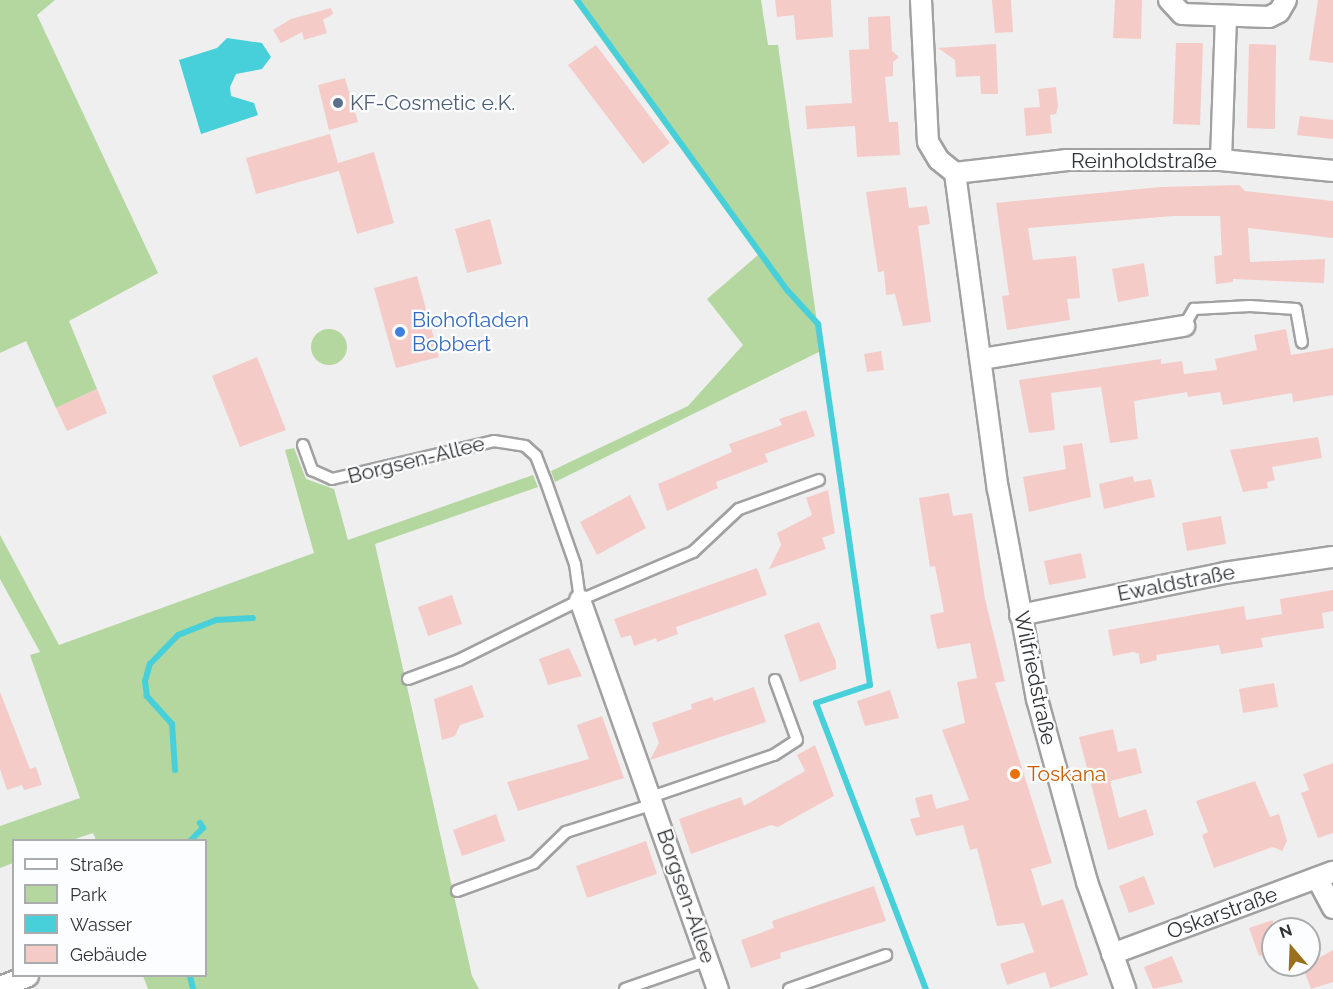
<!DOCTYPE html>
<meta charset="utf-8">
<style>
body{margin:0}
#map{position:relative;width:1333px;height:989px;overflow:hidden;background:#efeff0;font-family:Raleway,sans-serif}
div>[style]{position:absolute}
.green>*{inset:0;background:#b3d79e}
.round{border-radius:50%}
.water>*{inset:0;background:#48d0da}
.stream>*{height:6px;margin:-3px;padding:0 3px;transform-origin:3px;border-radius:3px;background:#48d0da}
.building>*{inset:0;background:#f4cbc7}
.roads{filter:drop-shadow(2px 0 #a1a1a2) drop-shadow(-2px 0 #a1a1a2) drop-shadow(0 2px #a1a1a2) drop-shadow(0 -2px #a1a1a2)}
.service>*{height:10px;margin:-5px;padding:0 5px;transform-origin:5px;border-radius:5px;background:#fff}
.minor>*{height:20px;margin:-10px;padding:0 10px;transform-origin:10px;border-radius:10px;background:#fff}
.dots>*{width:16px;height:16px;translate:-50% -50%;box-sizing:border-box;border:3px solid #fcfdfe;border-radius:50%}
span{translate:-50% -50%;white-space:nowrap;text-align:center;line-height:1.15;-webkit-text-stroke:4.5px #fcfdfe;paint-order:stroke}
.service-label{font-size:21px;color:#4e5e75}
.left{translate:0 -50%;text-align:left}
.street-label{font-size:21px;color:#323233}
.shop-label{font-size:21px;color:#366cbe}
.food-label{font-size:21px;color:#c56008}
.legend{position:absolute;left:12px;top:839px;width:195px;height:138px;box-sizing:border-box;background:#fcfdfe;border:2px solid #abacad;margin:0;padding:8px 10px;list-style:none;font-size:18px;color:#323233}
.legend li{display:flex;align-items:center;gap:12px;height:30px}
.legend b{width:30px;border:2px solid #abacad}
.north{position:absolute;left:1261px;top:917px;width:60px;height:60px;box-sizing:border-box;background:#fcfdfe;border:2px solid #abacad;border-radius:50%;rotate:341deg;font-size:16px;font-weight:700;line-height:24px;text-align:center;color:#323233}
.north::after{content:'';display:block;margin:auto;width:21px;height:27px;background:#99711d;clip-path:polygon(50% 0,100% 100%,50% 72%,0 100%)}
</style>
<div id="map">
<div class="green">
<i style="clip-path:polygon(0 0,55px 0,37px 15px,158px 273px,69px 321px,97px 389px,56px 408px,26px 341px,0 353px)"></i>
<i style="clip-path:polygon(573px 0,761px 0,768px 45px,778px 45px,821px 351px,555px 482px,551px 471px,688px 406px,743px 345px,707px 299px,758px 255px)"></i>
<i class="round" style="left:311px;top:329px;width:36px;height:36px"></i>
<i style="clip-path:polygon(294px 448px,306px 479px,334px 489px,348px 540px,533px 475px,538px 487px,375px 544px,472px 976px,479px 989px,148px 989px,143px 976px,206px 976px,206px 840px,96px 840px,93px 833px,72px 840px,14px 840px,13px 863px,0 868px,0 826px,80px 798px,30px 655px,40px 652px,0 579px,0 535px,59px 645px,314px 553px,285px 450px)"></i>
</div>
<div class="water">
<i style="clip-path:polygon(227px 38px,262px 43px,271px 57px,262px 69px,236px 74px,230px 87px,231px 96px,254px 103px,258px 115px,201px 134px,179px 60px,217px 48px)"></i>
</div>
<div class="stream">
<i style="left:577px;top:0;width:359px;rotate:54.1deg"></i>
<i style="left:788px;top:291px;width:45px;rotate:47.7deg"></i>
<i style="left:818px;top:324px;width:365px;rotate:81.8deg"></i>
<i style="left:870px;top:685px;width:57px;rotate:161.6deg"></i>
<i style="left:816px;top:703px;width:306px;rotate:69deg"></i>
<i style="left:175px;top:770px;width:46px;rotate:-93.7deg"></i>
<i style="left:172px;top:724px;width:38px;rotate:-132deg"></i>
<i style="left:147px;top:696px;width:15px;rotate:-98deg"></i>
<i style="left:145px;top:681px;width:18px;rotate:-74deg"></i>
<i style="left:150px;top:664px;width:40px;rotate:-46deg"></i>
<i style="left:178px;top:635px;width:41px;rotate:-21.5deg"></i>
<i style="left:216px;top:620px;width:37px;rotate:-3deg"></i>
<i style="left:191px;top:840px;width:17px;rotate:-45deg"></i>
<i style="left:203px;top:828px;width:6px;rotate:-121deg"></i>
<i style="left:190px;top:976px;width:13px;rotate:77deg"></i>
</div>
<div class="building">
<i style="clip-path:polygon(775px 0,831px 0,833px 37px,796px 40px,794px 15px,777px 17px)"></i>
<i style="clip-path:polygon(992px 0,1011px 0,1013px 32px,995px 33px)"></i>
<i style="clip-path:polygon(1115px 0,1142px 0,1141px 39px,1113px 38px)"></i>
<i style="clip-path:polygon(1318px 0,1333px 0,1333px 63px,1309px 60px)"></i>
<i style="clip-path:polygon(331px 8px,333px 14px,323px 20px,327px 33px,304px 40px,302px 32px,281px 43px,273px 30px,291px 19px)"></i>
<i style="clip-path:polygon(890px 16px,892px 51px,899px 57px,893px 62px,893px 76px,885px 77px,889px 122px,898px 122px,900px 155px,857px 157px,855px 126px,807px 129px,805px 106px,852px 103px,849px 50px,869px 49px,868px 17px)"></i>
<i style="clip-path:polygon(1176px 43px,1203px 43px,1200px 125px,1173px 124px)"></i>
<i style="clip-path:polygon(996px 44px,998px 94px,981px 94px,980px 76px,956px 77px,955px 60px,938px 48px)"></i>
<i style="clip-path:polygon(1249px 44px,1276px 45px,1275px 129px,1247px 128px)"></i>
<i style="clip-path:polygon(596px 45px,670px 143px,643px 164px,568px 65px)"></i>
<i style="clip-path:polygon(345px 78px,358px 122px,329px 130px,318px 85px)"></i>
<i style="clip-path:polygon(1056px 87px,1058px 106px,1056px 114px,1050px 115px,1052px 133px,1026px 136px,1024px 108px,1040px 107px,1038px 89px)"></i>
<i style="clip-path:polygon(1300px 116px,1333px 120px,1333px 139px,1297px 135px)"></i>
<i style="clip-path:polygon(330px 134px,338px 163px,374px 152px,394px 223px,357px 234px,339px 171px,256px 194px,246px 158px)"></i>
<i style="clip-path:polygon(1239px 185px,1245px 191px,1333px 201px,1333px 238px,1248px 228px,1250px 262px,1325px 259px,1324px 283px,1233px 279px,1233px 282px,1216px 284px,1214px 256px,1222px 255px,1220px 216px,1173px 216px,1028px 228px,1033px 260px,1076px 256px,1080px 298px,1067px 299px,1070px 320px,1007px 330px,1002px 296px,1009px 295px,996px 203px,1160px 187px)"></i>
<i style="clip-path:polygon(906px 187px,909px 208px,927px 206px,930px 224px,918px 226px,931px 322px,903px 326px,895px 294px,886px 295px,884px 271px,878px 272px,866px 192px)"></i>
<i style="clip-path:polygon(490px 219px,502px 264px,467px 273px,455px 229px)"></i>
<i style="clip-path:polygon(1144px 263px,1149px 296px,1118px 302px,1112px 269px)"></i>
<i style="clip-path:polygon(417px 276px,439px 357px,396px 368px,374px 288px)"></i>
<i style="clip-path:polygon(1286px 329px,1291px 355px,1333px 348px,1333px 395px,1293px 402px,1292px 393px,1223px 405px,1220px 392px,1188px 397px,1187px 392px,1134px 401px,1138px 439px,1110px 443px,1101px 387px,1091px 388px,1051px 393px,1055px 430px,1029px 433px,1019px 380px,1161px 359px,1161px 364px,1182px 361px,1184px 374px,1217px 370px,1215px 359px,1257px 350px,1254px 335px)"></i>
<i style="clip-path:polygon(881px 351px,884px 370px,867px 372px,864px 354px)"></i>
<i style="clip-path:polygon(257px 357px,286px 430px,240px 447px,212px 376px)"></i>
<i style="clip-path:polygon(97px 389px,107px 413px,67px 431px,56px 408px)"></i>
<i style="clip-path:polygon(806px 410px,815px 436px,765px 454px,768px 462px,716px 482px,718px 488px,667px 511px,658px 484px,732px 452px,729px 444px,782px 425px,779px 419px)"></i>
<i style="clip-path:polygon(1318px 437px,1322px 458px,1272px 467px,1275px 480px,1267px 482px,1268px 488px,1243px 492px,1230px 450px)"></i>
<i style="clip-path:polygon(1082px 443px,1091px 497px,1029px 512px,1023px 477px,1066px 469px,1063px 446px)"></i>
<i style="clip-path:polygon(1133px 476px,1134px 482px,1151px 479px,1155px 497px,1104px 509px,1099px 484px)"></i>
<i style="clip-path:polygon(828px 490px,835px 533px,822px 538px,826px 549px,769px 569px,781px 545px,777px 533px,812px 515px,806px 498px)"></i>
<i style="clip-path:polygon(949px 493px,953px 516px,972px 513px,985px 599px,1005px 681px,995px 683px,1052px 863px,1031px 869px,1042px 906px,1063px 899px,1088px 975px,1050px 988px,1045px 972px,1007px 985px,1000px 964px,1034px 952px,1024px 923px,997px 926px,977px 848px,970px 850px,963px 825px,916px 836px,910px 819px,920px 817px,915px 798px,932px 794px,936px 809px,969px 800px,942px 730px,965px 723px,957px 682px,977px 678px,970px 643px,937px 649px,930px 615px,944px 612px,935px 566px,930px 567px,919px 498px)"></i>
<i style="clip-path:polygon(630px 495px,646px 528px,597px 555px,580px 522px)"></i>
<i style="clip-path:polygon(1221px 516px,1226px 544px,1187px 551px,1182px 523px)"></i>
<i style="clip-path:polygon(1081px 553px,1086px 578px,1049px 585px,1044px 561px)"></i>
<i style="clip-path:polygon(757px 568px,767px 595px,676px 627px,678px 634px,657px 642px,656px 638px,634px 646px,631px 635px,621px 638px,614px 619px)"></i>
<i style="clip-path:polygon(1333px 590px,1333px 611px,1322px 613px,1324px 628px,1261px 638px,1263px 647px,1221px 654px,1219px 645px,1156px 655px,1157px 660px,1140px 664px,1139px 654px,1133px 652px,1113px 656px,1108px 630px,1244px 606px,1246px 620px,1282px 614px,1280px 599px)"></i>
<i style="clip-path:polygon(452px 595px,462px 624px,428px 636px,418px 607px)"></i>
<i style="clip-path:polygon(819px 622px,836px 662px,836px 669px,800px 682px,784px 635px)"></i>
<i style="clip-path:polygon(569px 648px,582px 676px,548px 685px,539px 659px)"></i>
<i style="clip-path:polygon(1274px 683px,1278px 707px,1243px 713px,1239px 689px)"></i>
<i style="clip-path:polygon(472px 685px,484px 717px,460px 725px,455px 736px,442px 740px,434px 699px)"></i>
<i style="clip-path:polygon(754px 687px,766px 722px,650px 760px,659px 743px,652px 723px,692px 709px,691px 704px,712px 697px,714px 701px)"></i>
<i style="clip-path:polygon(890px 690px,899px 718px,865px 726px,857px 701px)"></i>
<i style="clip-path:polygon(0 692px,30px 769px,36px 767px,42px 785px,24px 790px,22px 785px,7px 790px,0 769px)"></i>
<i style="clip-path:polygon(602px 716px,624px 778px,518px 811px,507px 782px,589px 759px,577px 725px)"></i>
<i style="clip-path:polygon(1113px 729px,1118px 752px,1136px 748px,1142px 773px,1110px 781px,1119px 818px,1146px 809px,1154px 835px,1108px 850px,1079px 737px)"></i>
<i style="clip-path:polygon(815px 745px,834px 796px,778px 827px,771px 825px,691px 854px,679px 819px,741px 797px,744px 806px,805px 771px,797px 755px)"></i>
<i style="clip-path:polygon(1333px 763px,1333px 833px,1318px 838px,1301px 793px,1309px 790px,1303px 774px)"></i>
<i style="clip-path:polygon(1255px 781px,1270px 817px,1279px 814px,1287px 841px,1282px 851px,1273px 847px,1214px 868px,1202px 835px,1208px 832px,1196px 801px)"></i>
<i style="clip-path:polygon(496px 814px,505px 841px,462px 856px,453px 830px)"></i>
<i style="clip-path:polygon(646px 841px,657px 874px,587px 898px,576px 866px)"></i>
<i style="clip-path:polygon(1144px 876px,1155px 904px,1129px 913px,1119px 886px)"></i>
<i style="clip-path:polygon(874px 886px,886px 921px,780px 953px,781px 958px,751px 968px,741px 940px,774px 928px,772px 921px)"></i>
<i style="clip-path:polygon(1273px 920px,1273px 952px,1259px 956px,1249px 928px)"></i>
<i style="clip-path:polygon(1333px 950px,1333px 982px,1311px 989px,1303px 967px)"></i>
<i style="clip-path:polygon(1172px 956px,1183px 982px,1153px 989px,1144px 967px)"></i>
</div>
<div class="roads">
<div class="service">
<i style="left:1184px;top:326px;width:20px;rotate:-60deg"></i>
<i style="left:1194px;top:309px;width:56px;rotate:-3.1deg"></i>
<i style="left:1250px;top:306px;width:46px;rotate:3.7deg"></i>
<i style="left:1296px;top:309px;width:34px;rotate:80deg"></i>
<i style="left:303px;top:445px;width:27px;rotate:70deg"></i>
<i style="left:312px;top:470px;width:22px;rotate:24deg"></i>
<i style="left:332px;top:479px;width:166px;rotate:-13.2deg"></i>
<i style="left:494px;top:441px;width:31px;rotate:9deg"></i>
<i style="left:525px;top:446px;width:15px;rotate:42deg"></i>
<i style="left:536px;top:456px;width:25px;rotate:69deg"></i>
<i style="left:545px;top:479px;width:90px;rotate:70.6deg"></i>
<i style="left:575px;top:564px;width:36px;rotate:82deg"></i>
<i style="left:408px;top:679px;width:54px;rotate:-20.4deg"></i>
<i style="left:459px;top:660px;width:135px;rotate:-26.4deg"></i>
<i style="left:580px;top:600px;width:123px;rotate:-23deg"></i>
<i style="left:693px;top:552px;width:63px;rotate:-43.1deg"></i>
<i style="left:739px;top:509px;width:85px;rotate:-19.9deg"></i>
<i style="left:651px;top:797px;width:130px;rotate:-18.9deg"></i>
<i style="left:774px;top:755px;width:27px;rotate:-33deg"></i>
<i style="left:797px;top:740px;width:64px;rotate:-110.1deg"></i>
<i style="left:457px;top:891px;width:82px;rotate:-20deg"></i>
<i style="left:534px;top:863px;width:45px;rotate:-44.1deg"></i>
<i style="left:566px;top:832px;width:92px;rotate:-17.7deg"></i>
<i style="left:625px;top:989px;width:88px;rotate:-19.3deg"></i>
<i style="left:789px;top:989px;width:103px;rotate:-19.3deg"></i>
</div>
<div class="minor">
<i style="left:921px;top:0;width:142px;rotate:87.2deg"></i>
<i style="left:928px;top:142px;width:21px;rotate:59deg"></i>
<i style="left:939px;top:160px;width:21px;rotate:39deg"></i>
<i style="left:955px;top:173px;width:319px;rotate:82.3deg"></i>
<i style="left:998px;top:489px;width:214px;rotate:79.5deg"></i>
<i style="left:1037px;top:699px;width:190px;rotate:74.7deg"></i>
<i style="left:1087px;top:882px;width:114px;rotate:70.4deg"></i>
<i style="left:1169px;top:0;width:19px;rotate:47deg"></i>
<i style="left:1182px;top:14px;width:87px;rotate:2deg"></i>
<i style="left:1269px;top:17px;width:11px;rotate:-27deg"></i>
<i style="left:1279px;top:12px;width:14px;rotate:-60deg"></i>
<i style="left:1221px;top:160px;width:144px;rotate:-88deg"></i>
<i style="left:955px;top:173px;width:113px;rotate:-6.6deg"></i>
<i style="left:1067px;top:160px;width:154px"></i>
<i style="left:1221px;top:160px;width:113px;rotate:5.6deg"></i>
<i style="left:982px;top:359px;width:205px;rotate:-9.3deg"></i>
<i style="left:580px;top:600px;width:413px;rotate:70.5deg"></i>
<i style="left:1020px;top:615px;width:208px;rotate:-11.6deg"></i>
<i style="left:1224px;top:573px;width:110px;rotate:-8.4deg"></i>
<i style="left:1317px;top:878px;width:34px;rotate:62deg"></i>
<i style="left:1112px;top:954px;width:236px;rotate:-20.4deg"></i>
<i style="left:0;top:987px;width:30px;rotate:-21deg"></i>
</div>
</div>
<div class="dots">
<i style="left:338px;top:103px;background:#5c6f8a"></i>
<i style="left:400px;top:332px;background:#3f7fe0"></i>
<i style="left:1015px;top:774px;background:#e8710a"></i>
</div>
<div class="service-label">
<span class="left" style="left:350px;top:103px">KF-Cosmetic e.K.</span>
</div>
<div class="street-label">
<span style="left:1144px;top:161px">Reinholdstraße</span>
<span style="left:416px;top:460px;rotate:-14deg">Borgsen-Allee</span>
<span style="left:1176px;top:583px;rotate:-11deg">Ewaldstraße</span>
<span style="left:1035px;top:678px;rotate:78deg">Wilfriedstraße</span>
<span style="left:686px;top:896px;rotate:71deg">Borgsen-Allee</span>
<span style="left:1222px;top:913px;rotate:-20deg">Oskarstraße</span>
</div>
<div class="shop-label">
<span class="left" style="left:412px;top:332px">Biohofladen<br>Bobbert</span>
</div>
<div class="food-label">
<span class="left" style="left:1027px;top:774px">Toskana</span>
</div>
<ul class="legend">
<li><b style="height:8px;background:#fff"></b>Straße</li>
<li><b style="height:16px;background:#b3d79e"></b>Park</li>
<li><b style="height:16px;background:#48d0da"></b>Wasser</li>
<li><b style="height:16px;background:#f4cbc7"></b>Gebäude</li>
</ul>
<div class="north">N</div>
</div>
